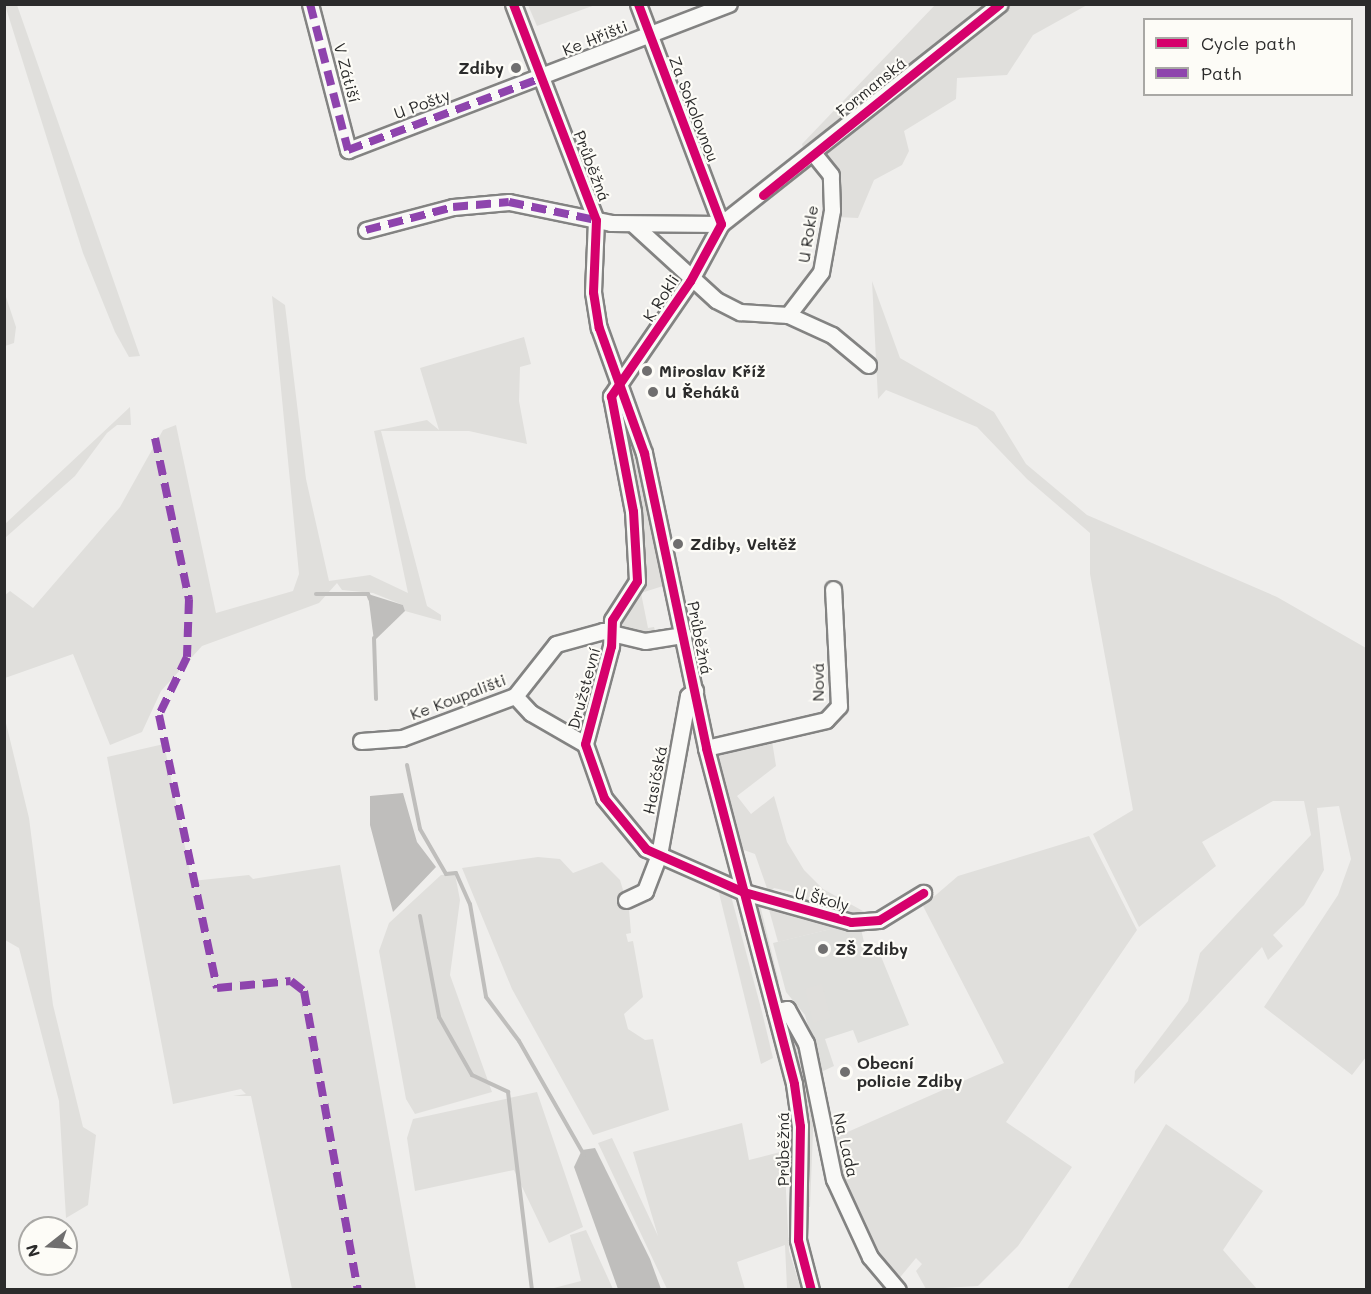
<!DOCTYPE html>
<meta charset="utf-8">
<style>
body{margin:0}
#map{position:relative;width:1371px;height:1294px;overflow:hidden;background:#efeeec;font-family:Mali,sans-serif}
div>[style]{position:absolute}
.built>*{inset:0;background:#dfdfdc}
.green>*{inset:0;background:#e0dfdc}
.water>*{inset:0;background:#bfbebc}
.stream>*{height:4px;margin:-2px;padding:0 2px;transform-origin:2px;border-radius:2px;background:#bfbebc}
.roads{filter:drop-shadow(2px 0 #838382) drop-shadow(-2px 0 #838382) drop-shadow(0 2px #838382) drop-shadow(0 -2px #838382)}
.minor>*{height:15px;margin:-7.5px;padding:0 7.5px;transform-origin:7.5px;border-radius:7.5px;background:#f9f9f7}
.quiet>*{height:8px;margin-top:-4px;transform-origin:0;background:repeating-linear-gradient(90deg,#8e44ad 0 15px,transparent 0 23px)}
.cycleway>*{height:9px;margin:-4.5px;padding:0 4.5px;transform-origin:4.5px;border-radius:4.5px;background:#d6006c}
.dots>*{width:16px;height:16px;translate:-50% -50%;box-sizing:border-box;border:3px solid #fdfcf7;border-radius:50%}
span{translate:-50% -50%;white-space:nowrap;text-align:center;line-height:1.15;-webkit-text-stroke:4.5px #fdfcf7;paint-order:stroke}
.street-label{font-size:16px;color:#2b2b2b}
.poi-label{font-size:16px;color:#2b2b2b;font-weight:700}
.right{translate:-100% -50%;text-align:right}
.left{translate:0 -50%;text-align:left}
.frame{position:absolute;inset:0;border:6px solid #2b2b2b;pointer-events:none}
.legend{position:absolute;left:1143px;top:18px;width:210px;height:78px;box-sizing:border-box;background:#fdfcf7;border:2px solid #a9a8a5;margin:0;padding:8px 10px;list-style:none;font-size:18px;color:#2b2b2b}
.legend li{display:flex;align-items:center;gap:12px;height:30px}
.legend b{width:30px;border:2px solid #a9a8a5}
.north{position:absolute;left:18px;top:1216px;width:60px;height:60px;box-sizing:border-box;background:#fdfcf7;border:2px solid #a9a8a5;border-radius:50%;rotate:253deg;font-size:16px;font-weight:700;line-height:24px;text-align:center;color:#2b2b2b}
.north::after{content:'';display:block;margin:auto;width:21px;height:27px;background:#706f6f;clip-path:polygon(50% 0,100% 100%,50% 72%,0 100%)}
</style>
<div id="map">
<div class="built">
<i style="clip-path:polygon(839px 927px,861px 929px,864px 942px,878px 949px,909px 1025px,858px 1043px,853px 1030px,825px 1039px,834px 1066px,821px 1072px,805px 1015px,786px 992px,773px 943px)"></i>
</div>
<div class="green">
<i style="clip-path:polygon(5px 5px,17px 5px,140px 356px,129px 357px,115px 332px,83px 253px)"></i>
<i style="clip-path:polygon(528px 5px,595px 5px,537px 26px)"></i>
<i style="clip-path:polygon(935px 5px,1087px 5px,1033px 35px,1007px 75px,957px 78px,956px 99px,904px 131px,909px 151px,902px 165px,874px 180px,858px 218px,836px 217px,836px 178px,805px 155px,802px 144px)"></i>
<i style="clip-path:polygon(872px 281px,900px 358px,994px 412px,1026px 464px,1087px 515px,1277px 597px,1366px 648px,1366px 1057px,1352px 1075px,1264px 1007px,1338px 895px,1351px 859px,1339px 806px,1317px 808px,1324px 870px,1304px 905px,1273px 935px,1283px 946px,1268px 960px,1262px 947px,1134px 1084px,1135px 1071px,1188px 1001px,1200px 953px,1311px 835px,1304px 801px,1273px 801px,1202px 842px,1216px 866px,1139px 927px,1093px 834px,1133px 810px,1090px 574px,1090px 533px,1027px 479px,977px 427px,886px 390px,878px 399px)"></i>
<i style="clip-path:polygon(4px 291px,16px 327px,14px 343px,5px 346px)"></i>
<i style="clip-path:polygon(272px 296px,285px 305px,306px 479px,329px 581px,370px 575px,408px 593px,374px 431px,427px 420px,439px 430px,420px 368px,524px 337px,531px 364px,520px 367px,519px 401px,527px 444px,469px 431px,381px 431px,427px 606px,441px 615px,441px 621px,405px 611px,403px 605px,373px 593px,342px 590px,337px 583px,319px 603px,202px 646px,161px 691px,142px 732px,110px 745px,73px 654px,5px 678px,4px 596px,10px 591px,33px 608px,120px 507px,163px 430px,176px 425px,216px 613px,293px 591px,299px 574px)"></i>
<i style="clip-path:polygon(616px 399px,635px 448px,662px 563px,663px 586px,641px 593px,648px 628px,654px 627px,657px 637px,620px 628px,639px 572px)"></i>
<i style="clip-path:polygon(130px 407px,131px 425px,117px 425px,107px 433px,75px 476px,5px 538px,5px 524px)"></i>
<i style="clip-path:polygon(5px 719px,29px 818px,53px 1005px,83px 1127px,96px 1135px,88px 1205px,66px 1218px,59px 1101px,19px 948px,5px 940px)"></i>
<i style="clip-path:polygon(772px 741px,776px 766px,737px 796px,751px 814px,774px 796px,787px 842px,804px 870px,823px 889px,872px 916px,801px 904px,801px 894px,774px 888px,769px 894px,755px 854px,741px 849px,716px 757px)"></i>
<i style="clip-path:polygon(164px 744px,192px 881px,249px 875px,253px 879px,340px 865px,416px 1289px,292px 1289px,251px 1096px,233px 1096px,246px 1094px,241px 1089px,173px 1104px,107px 757px)"></i>
<i style="clip-path:polygon(1089px 836px,1137px 930px,1006px 1122px,1072px 1167px,1018px 1246px,978px 1286px,926px 1289px,916px 1271px,922px 1264px,916px 1258px,897px 1281px,846px 1198px,834px 1138px,1004px 1063px,923px 906px,958px 876px)"></i>
<i style="clip-path:polygon(538px 857px,560px 859px,573px 873px,602px 862px,620px 880px,629px 910px,631px 933px,626px 934px,628px 942px,633px 941px,643px 997px,624px 1014px,628px 1029px,645px 1040px,653px 1039px,669px 1110px,593px 1135px,512px 989px,462px 868px)"></i>
<i style="clip-path:polygon(455px 874px,460px 900px,450px 975px,492px 1092px,415px 1114px,406px 1099px,379px 951px,389px 923px,441px 875px)"></i>
<i style="clip-path:polygon(718px 889px,731px 896px,762px 1012px,773px 1058px,761px 1064px)"></i>
<i style="clip-path:polygon(760px 905px,779px 982px,776px 986px,756px 912px)"></i>
<i style="clip-path:polygon(768px 906px,839px 927px,778px 942px)"></i>
<i style="clip-path:polygon(822px 984px,831px 1018px,813px 1023px,805px 989px)"></i>
<i style="clip-path:polygon(787px 1024px,802px 1053px,814px 1106px,810px 1207px,805px 1207px,804px 1094px)"></i>
<i style="clip-path:polygon(537px 1092px,583px 1227px,549px 1243px,514px 1170px,415px 1191px,407px 1138px,413px 1119px)"></i>
<i style="clip-path:polygon(742px 1123px,749px 1160px,784px 1151px,789px 1251px,801px 1289px,787px 1289px,785px 1245px,737px 1262px,745px 1289px,667px 1289px,598px 1143px,612px 1138px,658px 1236px,633px 1152px)"></i>
<i style="clip-path:polygon(1166px 1124px,1263px 1191px,1223px 1250px,1257px 1289px,1067px 1289px)"></i>
<i style="clip-path:polygon(586px 1230px,613px 1289px,550px 1289px,581px 1281px,570px 1235px)"></i>
</div>
<div class="water">
<i style="clip-path:polygon(368px 594px,403px 605px,405px 611px,374px 641px)"></i>
<i style="clip-path:polygon(403px 793px,417px 842px,436px 867px,393px 912px,370px 825px,370px 796px)"></i>
<i style="clip-path:polygon(595px 1148px,650px 1259px,661px 1289px,618px 1289px,574px 1167px,582px 1150px)"></i>
</div>
<div class="stream">
<i style="left:316px;top:594px;width:52px"></i>
<i style="left:368px;top:594px;width:5px;rotate:68deg"></i>
<i style="left:374px;top:638px;width:61px;rotate:88.1deg"></i>
<i style="left:407px;top:765px;width:65px;rotate:78.5deg"></i>
<i style="left:420px;top:829px;width:52px;rotate:60deg"></i>
<i style="left:446px;top:874px;width:10px;rotate:-6deg"></i>
<i style="left:456px;top:873px;width:34px;rotate:66deg"></i>
<i style="left:470px;top:904px;width:94px;rotate:80.2deg"></i>
<i style="left:486px;top:997px;width:55px;rotate:53.1deg"></i>
<i style="left:519px;top:1041px;width:131px;rotate:60.3deg"></i>
<i style="left:420px;top:916px;width:103px;rotate:79.3deg"></i>
<i style="left:439px;top:1017px;width:67px;rotate:60.4deg"></i>
<i style="left:472px;top:1075px;width:40px;rotate:25deg"></i>
<i style="left:508px;top:1092px;width:199px;rotate:83.1deg"></i>
</div>
<div class="roads">
<div class="minor">
<i style="left:310px;top:4px;width:151px;rotate:75.4deg"></i>
<i style="left:348px;top:150px;width:408px;rotate:-21deg"></i>
<i style="left:513px;top:4px;width:231px;rotate:69deg"></i>
<i style="left:596px;top:220px;width:72px;rotate:92.4deg"></i>
<i style="left:593px;top:292px;width:36px;rotate:81deg"></i>
<i style="left:599px;top:328px;width:133px;rotate:70.2deg"></i>
<i style="left:644px;top:453px;width:301px;rotate:78.1deg"></i>
<i style="left:706px;top:748px;width:347px;rotate:75.3deg"></i>
<i style="left:794px;top:1084px;width:42px;rotate:81.9deg"></i>
<i style="left:800px;top:1126px;width:114px;rotate:91deg"></i>
<i style="left:798px;top:1240px;width:52px;rotate:75.4deg"></i>
<i style="left:638px;top:4px;width:235px;rotate:69.3deg"></i>
<i style="left:721px;top:224px;width:65px;rotate:118.5deg"></i>
<i style="left:690px;top:281px;width:140px;rotate:124.5deg"></i>
<i style="left:611px;top:396px;width:117px;rotate:79.2deg"></i>
<i style="left:633px;top:511px;width:70px;rotate:86.7deg"></i>
<i style="left:637px;top:581px;width:46px;rotate:122.7deg"></i>
<i style="left:612px;top:620px;width:26px;rotate:92deg"></i>
<i style="left:611px;top:646px;width:101px;rotate:104.9deg"></i>
<i style="left:585px;top:744px;width:57px;rotate:70.6deg"></i>
<i style="left:604px;top:798px;width:66px;rotate:50.5deg"></i>
<i style="left:646px;top:849px;width:107px;rotate:23.7deg"></i>
<i style="left:744px;top:892px;width:111px;rotate:15.7deg"></i>
<i style="left:851px;top:922px;width:28px;rotate:-4deg"></i>
<i style="left:879px;top:920px;width:52px;rotate:-31.5deg"></i>
<i style="left:634px;top:225px;width:111px;rotate:42.4deg"></i>
<i style="left:716px;top:300px;width:27px;rotate:27deg"></i>
<i style="left:740px;top:312px;width:48px;rotate:3.6deg"></i>
<i style="left:788px;top:315px;width:48px;rotate:24.4deg"></i>
<i style="left:832px;top:335px;width:47px;rotate:39.8deg"></i>
<i style="left:366px;top:230px;width:90px;rotate:-14.8deg"></i>
<i style="left:453px;top:207px;width:56px;rotate:-5.1deg"></i>
<i style="left:509px;top:202px;width:104px;rotate:11.6deg"></i>
<i style="left:611px;top:223px;width:110px;rotate:0.5deg"></i>
<i style="left:721px;top:224px;width:355px;rotate:-38.3deg"></i>
<i style="left:788px;top:315px;width:54px;rotate:-52.5deg"></i>
<i style="left:821px;top:272px;width:63px;rotate:-79.9deg"></i>
<i style="left:832px;top:210px;width:35px;rotate:-92deg"></i>
<i style="left:831px;top:175px;width:27px;rotate:-129deg"></i>
<i style="left:515px;top:696px;width:23px;rotate:47deg"></i>
<i style="left:531px;top:713px;width:62px;rotate:29.9deg"></i>
<i style="left:361px;top:741px;width:41px;rotate:-4.2deg"></i>
<i style="left:402px;top:738px;width:121px;rotate:-20.4deg"></i>
<i style="left:515px;top:696px;width:66px;rotate:-51.7deg"></i>
<i style="left:556px;top:644px;width:49px;rotate:-15.5deg"></i>
<i style="left:603px;top:631px;width:43px;rotate:13.4deg"></i>
<i style="left:645px;top:641px;width:39px;rotate:-9deg"></i>
<i style="left:706px;top:748px;width:123px;rotate:-13.1deg"></i>
<i style="left:826px;top:720px;width:19px;rotate:-47deg"></i>
<i style="left:839px;top:706px;width:117px;rotate:-92.9deg"></i>
<i style="left:626px;top:900px;width:21px;rotate:-25deg"></i>
<i style="left:645px;top:891px;width:39px;rotate:-69deg"></i>
<i style="left:659px;top:855px;width:162px;rotate:-79.7deg"></i>
<i style="left:688px;top:696px;width:9px;rotate:-36deg"></i>
<i style="left:775px;top:1011px;width:12px;rotate:-9deg"></i>
<i style="left:787px;top:1009px;width:39px;rotate:61deg"></i>
<i style="left:806px;top:1043px;width:139px;rotate:78.4deg"></i>
<i style="left:834px;top:1179px;width:86px;rotate:65.2deg"></i>
<i style="left:870px;top:1257px;width:43px;rotate:49.7deg"></i>
</div>
</div>
<div class="quiet">
<i style="left:310px;top:4px;width:151px;rotate:75.4deg"></i>
<i style="left:348px;top:150px;width:207px;rotate:-20.4deg"></i>
<i style="left:366px;top:230px;width:90px;rotate:-14.8deg"></i>
<i style="left:453px;top:207px;width:56px;rotate:-5.1deg"></i>
<i style="left:509px;top:202px;width:89px;rotate:11.7deg"></i>
<i style="left:155px;top:438px;width:165px;rotate:78.1deg"></i>
<i style="left:189px;top:599px;width:58px;rotate:92deg"></i>
<i style="left:187px;top:657px;width:64px;rotate:115.8deg"></i>
<i style="left:159px;top:715px;width:279px;rotate:78deg"></i>
<i style="left:217px;top:988px;width:74px;rotate:-5.4deg"></i>
<i style="left:291px;top:981px;width:16px;rotate:38deg"></i>
<i style="left:304px;top:991px;width:304px;rotate:79.8deg"></i>
</div>
<div class="cycleway">
<i style="left:513px;top:4px;width:231px;rotate:69deg"></i>
<i style="left:596px;top:220px;width:72px;rotate:92.4deg"></i>
<i style="left:593px;top:292px;width:36px;rotate:81deg"></i>
<i style="left:599px;top:328px;width:133px;rotate:70.2deg"></i>
<i style="left:644px;top:453px;width:301px;rotate:78.1deg"></i>
<i style="left:706px;top:748px;width:347px;rotate:75.3deg"></i>
<i style="left:794px;top:1084px;width:42px;rotate:81.9deg"></i>
<i style="left:800px;top:1126px;width:114px;rotate:91deg"></i>
<i style="left:798px;top:1240px;width:52px;rotate:75.4deg"></i>
<i style="left:638px;top:4px;width:235px;rotate:69.3deg"></i>
<i style="left:721px;top:224px;width:65px;rotate:118.5deg"></i>
<i style="left:690px;top:281px;width:140px;rotate:124.5deg"></i>
<i style="left:611px;top:396px;width:117px;rotate:79.2deg"></i>
<i style="left:633px;top:511px;width:70px;rotate:86.7deg"></i>
<i style="left:637px;top:581px;width:46px;rotate:122.7deg"></i>
<i style="left:612px;top:620px;width:26px;rotate:92deg"></i>
<i style="left:611px;top:646px;width:101px;rotate:104.9deg"></i>
<i style="left:585px;top:744px;width:57px;rotate:70.6deg"></i>
<i style="left:604px;top:798px;width:66px;rotate:50.5deg"></i>
<i style="left:646px;top:849px;width:107px;rotate:23.7deg"></i>
<i style="left:744px;top:892px;width:111px;rotate:15.7deg"></i>
<i style="left:851px;top:922px;width:28px;rotate:-4deg"></i>
<i style="left:879px;top:920px;width:52px;rotate:-31.5deg"></i>
<i style="left:763px;top:195px;width:304px;rotate:-38.9deg"></i>
</div>
<div class="dots">
<i style="left:516px;top:68px;background:#706f6f"></i>
<i style="left:647px;top:371px;background:#706f6f"></i>
<i style="left:653px;top:392px;background:#706f6f"></i>
<i style="left:678px;top:544px;background:#706f6f"></i>
<i style="left:823px;top:949px;background:#706f6f"></i>
<i style="left:845px;top:1072px;background:#706f6f"></i>
</div>
<div class="street-label">
<span style="left:595px;top:38px;rotate:-22deg">Ke Hřišti</span>
<span style="left:347px;top:73px;rotate:75deg">V Zátiší</span>
<span style="left:871px;top:87px;rotate:-39deg">Formanská</span>
<span style="left:422px;top:104px;rotate:-20deg">U Pošty</span>
<span style="left:694px;top:109px;rotate:69deg">Za Sokolovnou</span>
<span style="left:592px;top:166px;rotate:69deg">Průběžná</span>
<span style="left:808px;top:234px;rotate:-81deg">U Rokle</span>
<span style="left:661px;top:298px;rotate:-57deg">K Rokli</span>
<span style="left:700px;top:638px;rotate:79deg">Průběžná</span>
<span style="left:818px;top:682px;rotate:-90deg">Nová</span>
<span style="left:584px;top:688px;rotate:-75deg">Družstevní</span>
<span style="left:458px;top:697px;rotate:-21deg">Ke Koupališti</span>
<span style="left:655px;top:780px;rotate:-79deg">Hasičská</span>
<span style="left:822px;top:899px;rotate:14deg">U Školy</span>
<span style="left:846px;top:1145px;rotate:77deg">Na Lada</span>
<span style="left:783px;top:1149px;rotate:-90deg">Průběžná</span>
</div>
<div class="poi-label">
<span class="right" style="left:504px;top:68px">Zdiby</span>
<span class="left" style="left:659px;top:371px">Miroslav Kříž</span>
<span class="left" style="left:665px;top:392px">U Řeháků</span>
<span class="left" style="left:690px;top:544px">Zdiby, Veltěž</span>
<span class="left" style="left:835px;top:949px">ZŠ Zdiby</span>
<span class="left" style="left:857px;top:1072px">Obecní<br>policie Zdiby</span>
</div>
<div class="frame"></div>
<ul class="legend">
<li><b style="height:8px;background:#d6006c"></b>Cycle path</li>
<li><b style="height:8px;background:#8e44ad"></b>Path</li>
</ul>
<div class="north">N</div>
</div>
